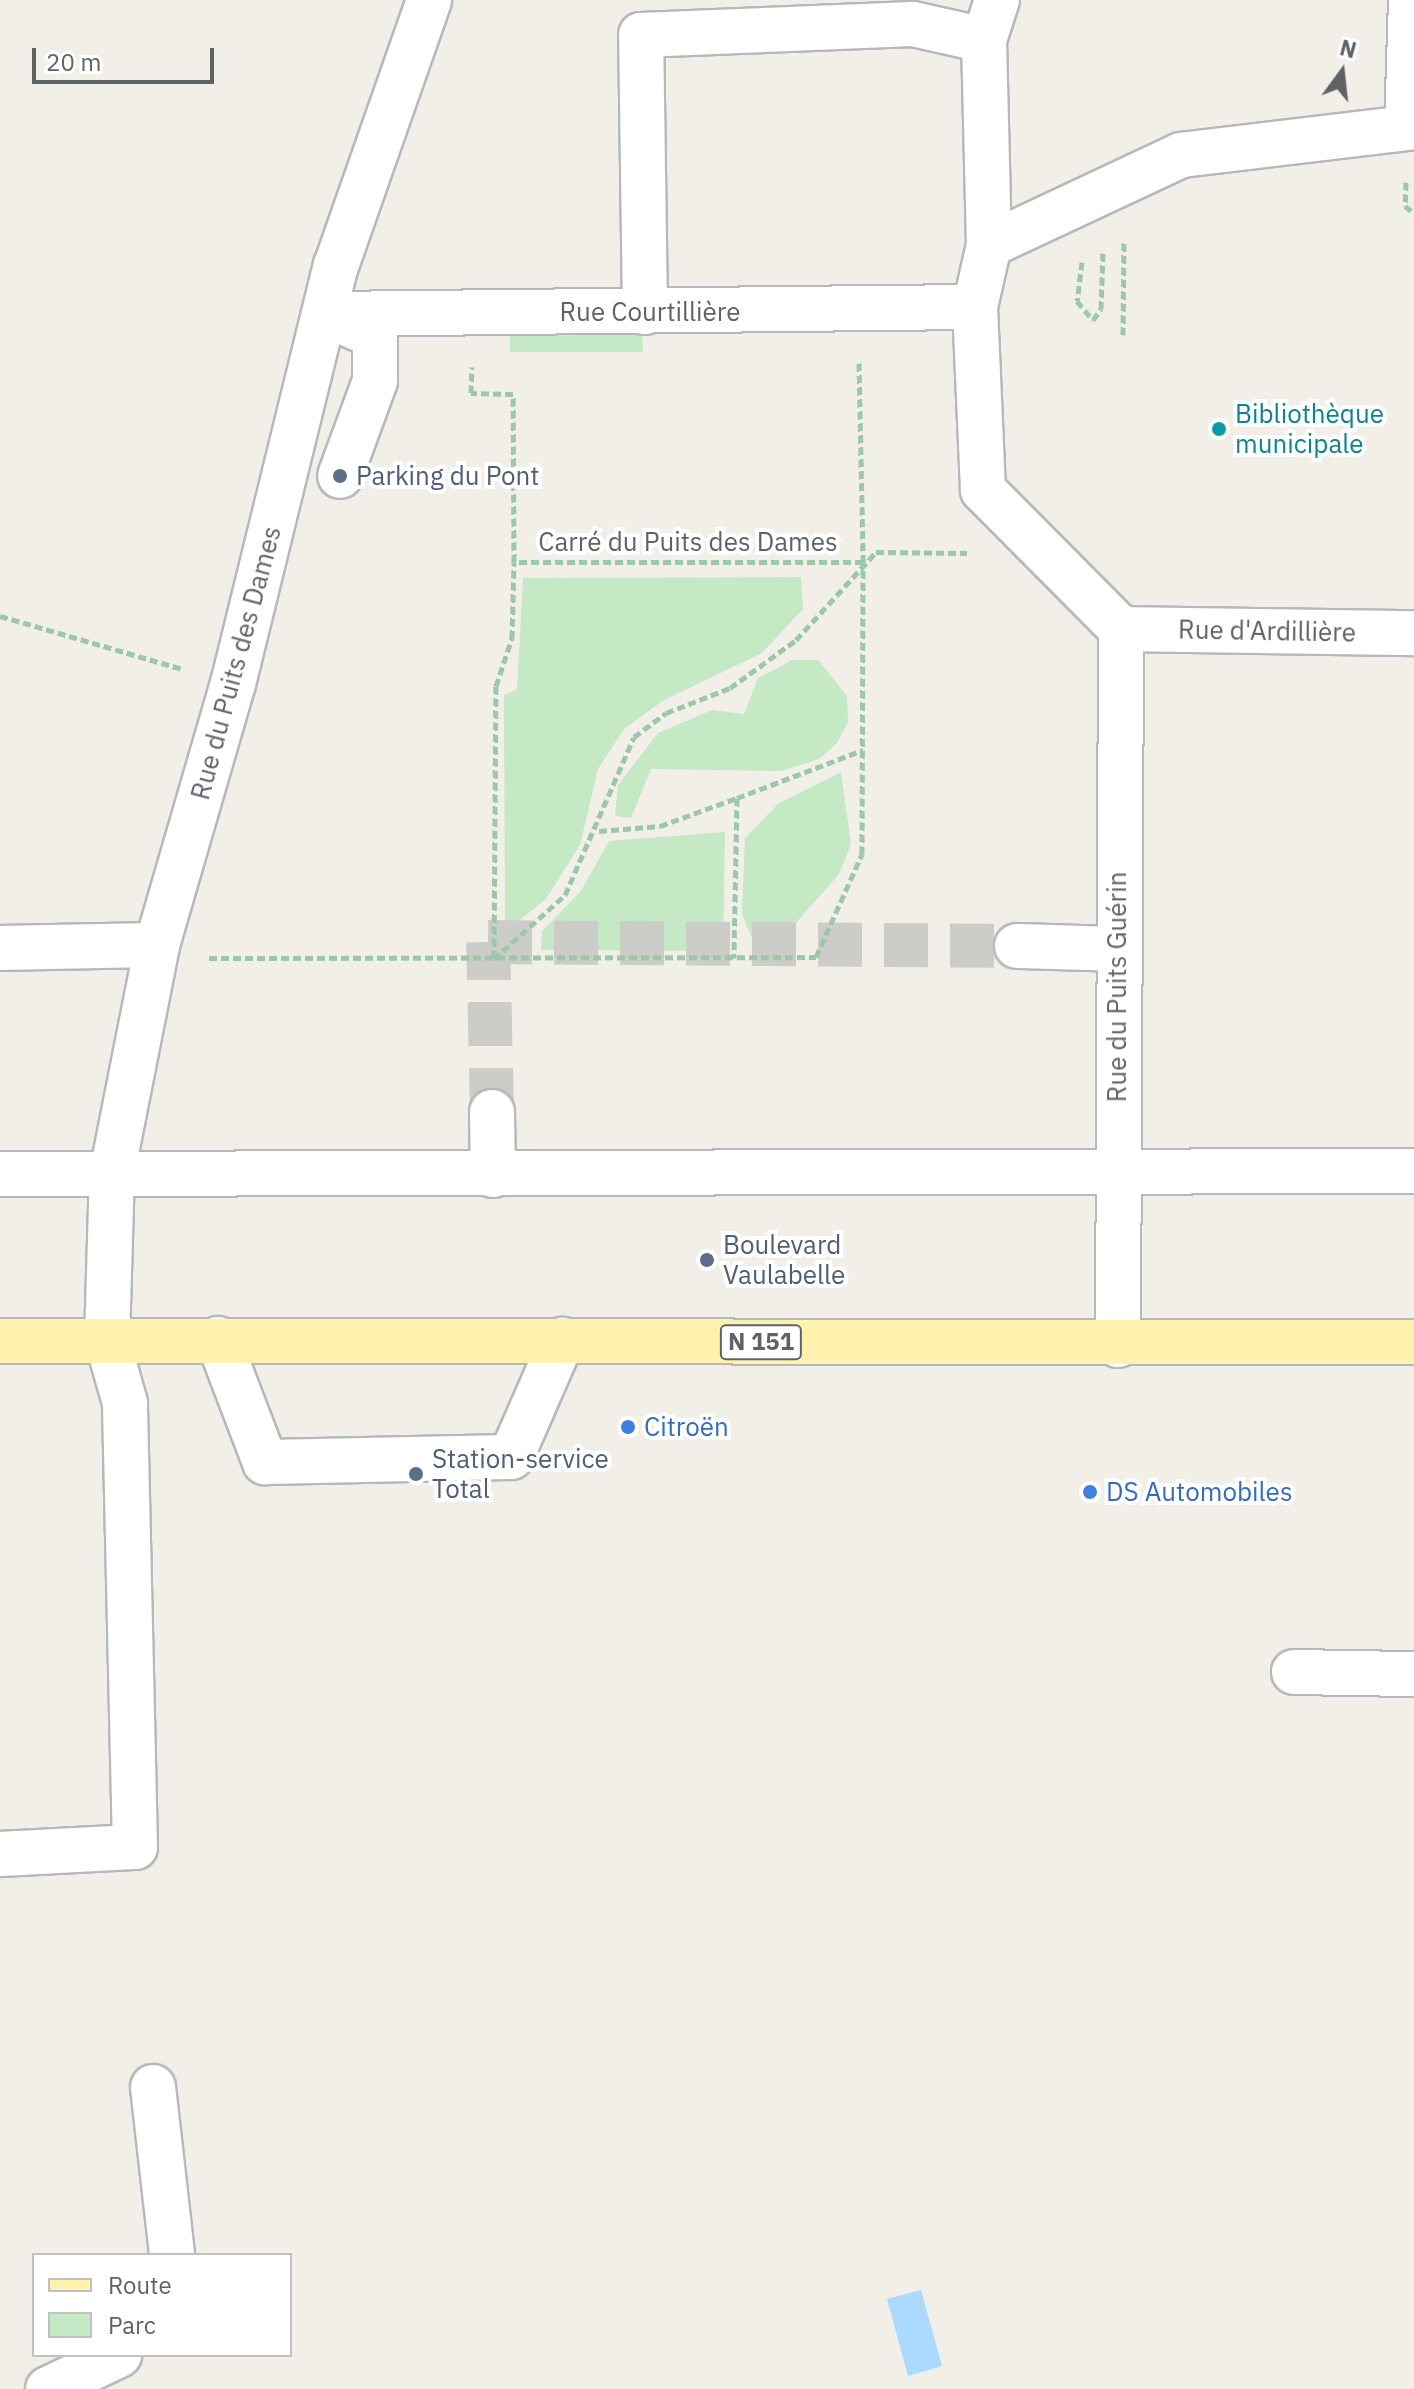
<!DOCTYPE html>
<meta charset="utf-8">
<style>
body{margin:0}
#map{position:relative;width:1414px;height:2389px;overflow:hidden;background:#f1efe8;font-family:"IBM Plex Sans",sans-serif}
div>[style]{position:absolute}
.green>*{inset:0;background:#c5e8c5}
.water>*{inset:0;background:#aadaff}
.minor-tunnel>*{height:44px;margin-top:-22px;transform-origin:0;background:repeating-linear-gradient(90deg,#ccccc8 0 44px,transparent 0 66px)}
.path>*{height:5px;margin-top:-2.5px;transform-origin:0;background:repeating-linear-gradient(90deg,#9cc7a9 0 8px,transparent 0 12px)}
.roads{filter:drop-shadow(2px 0 #b5b8bc) drop-shadow(-2px 0 #b5b8bc) drop-shadow(0 2px #b5b8bc) drop-shadow(0 -2px #b5b8bc)}
.minor>*{height:44px;margin:-22px;padding:0 22px;transform-origin:22px;border-radius:22px;background:#fff}
.major>*{height:44px;margin:-22px;padding:0 22px;transform-origin:22px;border-radius:22px;background:#fff2af}
.dots>*{width:22px;height:22px;translate:-50% -50%;box-sizing:border-box;border:4px solid #fff;border-radius:50%}
span{translate:-50% -50%;white-space:nowrap;text-align:center;line-height:1.15;-webkit-text-stroke:8px #fff;paint-order:stroke}
.shield-label span{padding:2px 6px;background:#fff;border:2px solid;border-radius:6px;-webkit-text-stroke-width:0}
.shield-label{font-size:24px;color:#5f6368;font-weight:700}
.street-label{font-size:26px;color:#5f6368}
.culture-label{font-size:26px;color:#0d838f}
.left{translate:0 -50%;text-align:left}
.service-label{font-size:26px;color:#4e5e75}
.shop-label{font-size:26px;color:#366cbe}
.legend{position:absolute;left:32px;top:2253px;width:260px;height:104px;box-sizing:border-box;background:#fff;border:2px solid #bfc1c3;margin:0;padding:10px 14px;list-style:none;font-size:24px;color:#5f6368}
.legend li{display:flex;align-items:center;gap:16px;height:40px}
.legend b{width:40px;border:2px solid #bfc1c3}
.north{position:absolute;left:1302px;top:32px;width:80px;height:80px;-webkit-text-stroke:6px #fff;paint-order:stroke;rotate:15deg;font-size:22px;font-weight:700;line-height:32px;text-align:center;color:#5f6368}
.north::after{content:'';display:block;margin:auto;width:28px;height:36px;background:#5f6368;clip-path:polygon(50% 0,100% 100%,50% 72%,0 100%)}
.scale{position:absolute;left:32px;top:48px;width:182px;height:36px;box-sizing:border-box;border:4px solid #5f6368;border-top:0;padding-left:10px;font-size:24px;line-height:28px;white-space:nowrap;color:#5f6368;-webkit-text-stroke:6px #fff;paint-order:stroke}
</style>
<div id="map">
<div class="green">
<i style="clip-path:polygon(642px 334px,643px 352px,510px 352px,510px 336px)"></i>
<i style="clip-path:polygon(801px 577px,803px 609px,762px 653px,664px 700px,624px 729px,598px 769px,580px 845px,546px 899px,505px 932px,504px 695px,517px 689px,523px 578px)"></i>
<i style="clip-path:polygon(792px 660px,818px 660px,847px 696px,848px 722px,837px 743px,819px 759px,781px 771px,651px 769px,631px 818px,615px 816px,618px 785px,658px 733px,712px 710px,744px 714px,758px 678px)"></i>
<i style="clip-path:polygon(841px 772px,851px 844px,839px 874px,795px 924px,751px 936px,742px 914px,745px 838px,779px 803px)"></i>
<i style="clip-path:polygon(725px 832px,723px 951px,541px 950px,542px 931px,581px 891px,609px 841px)"></i>
</div>
<div class="water">
<i style="clip-path:polygon(921px 2290px,942px 2366px,908px 2376px,887px 2299px)"></i>
</div>
<div class="minor-tunnel">
<i style="left:492px;top:1112px;width:170px;rotate:-91.3deg"></i>
<i style="left:488px;top:942px;width:529px;rotate:0.43deg"></i>
</div>
<div class="path">
<i style="left:1406px;top:182px;width:24px;rotate:92deg"></i>
<i style="left:1405px;top:206px;width:11px;rotate:38deg"></i>
<i style="left:1082px;top:262px;width:39px;rotate:97deg"></i>
<i style="left:1077px;top:301px;width:25px;rotate:50deg"></i>
<i style="left:1093px;top:320px;width:14px;rotate:-54deg"></i>
<i style="left:1101px;top:309px;width:57px;rotate:-88deg"></i>
<i style="left:1123px;top:335px;width:94px;rotate:-89.4deg"></i>
<i style="left:859px;top:363px;width:199px;rotate:88.8deg"></i>
<i style="left:0;top:616px;width:190px;rotate:16.2deg"></i>
<i style="left:737px;top:798px;width:135px;rotate:-20.9deg"></i>
<i style="left:599px;top:831px;width:61px;rotate:-4.7deg"></i>
<i style="left:660px;top:826px;width:82px;rotate:-20deg"></i>
<i style="left:737px;top:798px;width:160px;rotate:91.1deg"></i>
<i style="left:209px;top:958px;width:607px;rotate:-0.09deg"></i>
<i style="left:816px;top:957px;width:113px;rotate:-65.9deg"></i>
<i style="left:862px;top:854px;width:292px;rotate:-89.8deg"></i>
<i style="left:863px;top:562px;width:349px;rotate:180deg"></i>
<i style="left:514px;top:562px;width:168px;rotate:-90.3deg"></i>
<i style="left:513px;top:394px;width:42px;rotate:-178.6deg"></i>
<i style="left:471px;top:393px;width:26px;rotate:-88deg"></i>
<i style="left:494px;top:958px;width:272px;rotate:-89.6deg"></i>
<i style="left:496px;top:686px;width:51px;rotate:-71.6deg"></i>
<i style="left:512px;top:638px;width:76px;rotate:-88.5deg"></i>
<i style="left:494px;top:959px;width:96px;rotate:-42deg"></i>
<i style="left:565px;top:895px;width:172px;rotate:-66.4deg"></i>
<i style="left:634px;top:737px;width:40px;rotate:-37deg"></i>
<i style="left:666px;top:713px;width:69px;rotate:-21.3deg"></i>
<i style="left:730px;top:688px;width:82px;rotate:-36deg"></i>
<i style="left:796px;top:640px;width:119px;rotate:-47.7deg"></i>
<i style="left:876px;top:552px;width:91px;rotate:0.6deg"></i>
</div>
<div class="roads">
<div class="minor">
<i style="left:989px;top:245px;width:205px;rotate:-91.4deg"></i>
<i style="left:984px;top:40px;width:42px;rotate:-72deg"></i>
<i style="left:645px;top:312px;width:277px;rotate:-90.8deg"></i>
<i style="left:641px;top:35px;width:272px;rotate:-2.3deg"></i>
<i style="left:913px;top:24px;width:73px;rotate:12.7deg"></i>
<i style="left:325px;top:314px;width:650px;rotate:-0.62deg"></i>
<i style="left:327px;top:315px;width:52px;rotate:23.6deg"></i>
<i style="left:375px;top:336px;width:45px;rotate:90deg"></i>
<i style="left:375px;top:381px;width:101px;rotate:110.2deg"></i>
<i style="left:1121px;top:629px;width:196px;rotate:-134.8deg"></i>
<i style="left:983px;top:490px;width:183px;rotate:-92.5deg"></i>
<i style="left:975px;top:307px;width:64px;rotate:-77.3deg"></i>
<i style="left:989px;top:245px;width:212px;rotate:-25.1deg"></i>
<i style="left:1181px;top:155px;width:228px;rotate:-6.8deg"></i>
<i style="left:1407px;top:128px;width:128px;rotate:-88.2deg"></i>
<i style="left:1121px;top:629px;width:293px;rotate:0.8deg"></i>
<i style="left:1017px;top:946px;width:100px;rotate:1.7deg"></i>
<i style="left:0;top:948px;width:157px;rotate:-1.1deg"></i>
<i style="left:492px;top:1112px;width:63px;rotate:89.1deg"></i>
<i style="left:0;top:1174px;width:1414px;rotate:-0.12deg"></i>
<i style="left:218px;top:1339px;width:132px;rotate:69.1deg"></i>
<i style="left:265px;top:1462px;width:246px;rotate:-1.2deg"></i>
<i style="left:511px;top:1457px;width:128px;rotate:-66.4deg"></i>
<i style="left:1118px;top:1345px;width:716px;rotate:-89.76deg"></i>
<i style="left:1294px;top:1672px;width:120px;rotate:1deg"></i>
<i style="left:0;top:1854px;width:135px;rotate:-3deg"></i>
<i style="left:135px;top:1847px;width:444px;rotate:-91.3deg"></i>
<i style="left:125px;top:1403px;width:66px;rotate:-105.9deg"></i>
<i style="left:107px;top:1340px;width:167px;rotate:-88.3deg"></i>
<i style="left:112px;top:1173px;width:232px;rotate:-78.8deg"></i>
<i style="left:157px;top:945px;width:272px;rotate:-73.8deg"></i>
<i style="left:233px;top:684px;width:431px;rotate:-76.2deg"></i>
<i style="left:336px;top:266px;width:282px;rotate:-70.7deg"></i>
<i style="left:153px;top:2087px;width:169px;rotate:83.5deg"></i>
<i style="left:48px;top:2389px;width:79px;rotate:-25.6deg"></i>
</div>
<div class="major">
<i style="left:0;top:1341px;width:1414px;rotate:0.04deg"></i>
</div>
</div>
<div class="dots">
<i style="left:1219px;top:429px;background:#0f9aa8"></i>
<i style="left:340px;top:476px;background:#5c6f8a"></i>
<i style="left:707px;top:1260px;background:#5c6f8a"></i>
<i style="left:628px;top:1427px;background:#3f7fe0"></i>
<i style="left:416px;top:1474px;background:#5c6f8a"></i>
<i style="left:1090px;top:1492px;background:#3f7fe0"></i>
</div>
<div class="shield-label">
<span style="left:761px;top:1342px">N 151</span>
</div>
<div class="street-label">
<span style="left:650px;top:312px">Rue Courtillière</span>
<span style="left:688px;top:542px">Carré du Puits des Dames</span>
<span style="left:1267px;top:631px;rotate:1deg">Rue d'Ardillière</span>
<span style="left:236px;top:663px;rotate:-75deg">Rue du Puits des Dames</span>
<span style="left:1117px;top:987px;rotate:-90deg">Rue du Puits Guérin</span>
</div>
<div class="culture-label">
<span class="left" style="left:1235px;top:429px">Bibliothèque<br>municipale</span>
</div>
<div class="service-label">
<span class="left" style="left:356px;top:476px">Parking du Pont</span>
<span class="left" style="left:723px;top:1260px">Boulevard<br>Vaulabelle</span>
<span class="left" style="left:432px;top:1474px">Station-service<br>Total</span>
</div>
<div class="shop-label">
<span class="left" style="left:644px;top:1427px">Citroën</span>
<span class="left" style="left:1106px;top:1492px">DS Automobiles</span>
</div>
<ul class="legend">
<li><b style="height:10px;background:#fff2af"></b>Route</li>
<li><b style="height:22px;background:#c5e8c5"></b>Parc</li>
</ul>
<div class="north">N</div>
<div class="scale">20 m</div>
</div>
